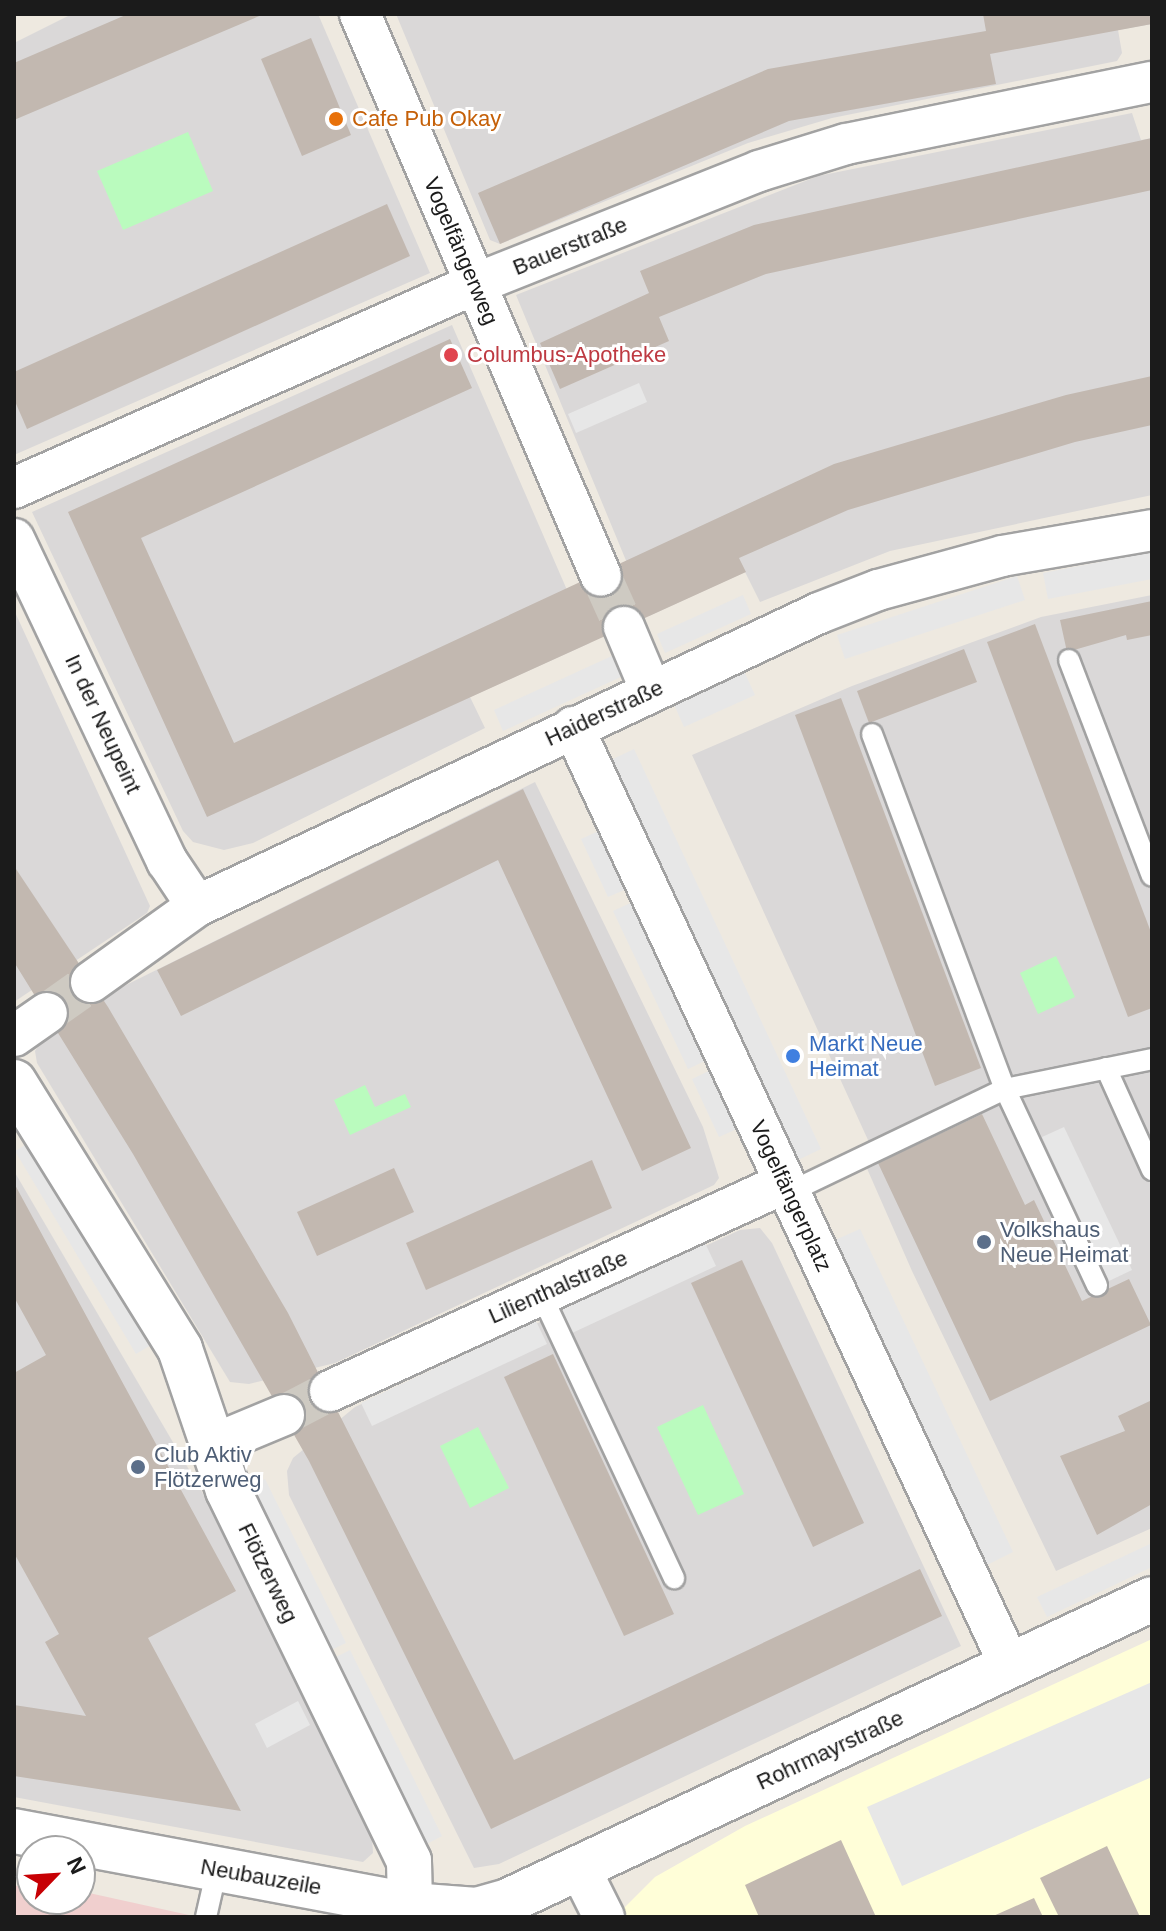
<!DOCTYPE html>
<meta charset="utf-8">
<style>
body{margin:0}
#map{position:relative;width:1166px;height:1931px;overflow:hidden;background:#eee9e0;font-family:Arial,sans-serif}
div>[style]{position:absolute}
.residential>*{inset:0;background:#dad8d8}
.commercial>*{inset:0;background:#f0cfce}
.education>*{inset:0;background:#fffed8}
.park>*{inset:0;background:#bafbbe}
.parking>*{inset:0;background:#e7e7e7}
.building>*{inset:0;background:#c2b8b0}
.minor-tunnel>*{height:40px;margin-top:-20px;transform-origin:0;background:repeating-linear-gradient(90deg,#cecac2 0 40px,transparent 0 60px)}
.roads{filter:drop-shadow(2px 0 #a2a2a2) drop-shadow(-2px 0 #a2a2a2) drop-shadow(0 2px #a2a2a2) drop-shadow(0 -2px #a2a2a2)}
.service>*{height:20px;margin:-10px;padding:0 10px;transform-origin:10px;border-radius:10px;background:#fff}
.minor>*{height:40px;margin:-20px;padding:0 20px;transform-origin:20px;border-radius:20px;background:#fff}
.tertiary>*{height:44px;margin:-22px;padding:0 22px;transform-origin:22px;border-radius:22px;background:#fff}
.dots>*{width:22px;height:22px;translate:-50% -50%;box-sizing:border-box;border:4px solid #fff;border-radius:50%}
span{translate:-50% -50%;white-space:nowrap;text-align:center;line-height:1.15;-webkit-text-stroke:6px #fff;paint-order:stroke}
.food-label{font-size:22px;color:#c56008}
.left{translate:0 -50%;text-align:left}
.street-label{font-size:22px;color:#1b1b1b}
.health-label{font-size:22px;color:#be3a42}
.shop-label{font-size:22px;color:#366cbe}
.service-label{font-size:22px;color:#4e5e75}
.frame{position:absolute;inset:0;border:16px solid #1b1b1b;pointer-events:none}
.north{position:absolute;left:16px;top:1835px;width:80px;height:80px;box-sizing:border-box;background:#fff;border:2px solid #a4a4a4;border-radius:50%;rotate:65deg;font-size:22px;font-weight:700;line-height:32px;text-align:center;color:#1b1b1b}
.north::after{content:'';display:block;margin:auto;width:28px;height:36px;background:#c70004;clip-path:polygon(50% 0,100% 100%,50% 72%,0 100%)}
</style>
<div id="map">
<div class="residential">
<i style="clip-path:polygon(72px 14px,318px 14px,430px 273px,14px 455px,14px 43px)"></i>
<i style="clip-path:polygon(396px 14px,1152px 14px,1152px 24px,1118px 30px,1122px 53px,1117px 61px,832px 118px,748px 143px,500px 244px,490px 240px)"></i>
<i style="clip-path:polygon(1132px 113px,1141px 140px,1152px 138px,1152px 495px,890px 551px,760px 602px,745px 572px,649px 616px,516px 295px,818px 176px)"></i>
<i style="clip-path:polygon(452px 325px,590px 643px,470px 697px,485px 728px,253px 843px,224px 850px,193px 842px,183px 831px,32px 512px)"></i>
<i style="clip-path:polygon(1152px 595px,1152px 1528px,1056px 1571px,912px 1271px,865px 1164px,868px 1140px,692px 755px,852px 686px,1041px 617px)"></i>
<i style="clip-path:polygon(14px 610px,150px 906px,147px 913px,14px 1002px)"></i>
<i style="clip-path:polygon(535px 782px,703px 1127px,719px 1178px,714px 1185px,335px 1363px,249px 1384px,230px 1382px,37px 1063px,35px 1051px,44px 1038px,110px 993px)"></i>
<i style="clip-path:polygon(14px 1171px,201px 1490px,372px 1838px,373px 1853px,363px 1862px,14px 1797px)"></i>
<i style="clip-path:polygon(760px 1228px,772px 1243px,961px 1646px,499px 1864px,474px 1868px,289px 1495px,287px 1471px,293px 1458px,355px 1407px,740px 1230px)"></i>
</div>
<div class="commercial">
<i style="clip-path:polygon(32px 1885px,32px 1899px,80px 1899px,80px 1891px,198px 1917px,14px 1917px,14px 1886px)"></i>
</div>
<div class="education">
<i style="clip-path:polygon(1152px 1639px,1152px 1917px,625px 1917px,621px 1911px,655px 1877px,745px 1826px)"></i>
</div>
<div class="park">
<i style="clip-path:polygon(188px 132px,213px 191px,123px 230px,97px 171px)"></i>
<i style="clip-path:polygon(1056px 956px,1075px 997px,1038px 1014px,1020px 973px)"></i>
<i style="clip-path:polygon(365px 1085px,375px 1107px,405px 1094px,411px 1107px,350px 1135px,334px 1100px)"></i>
<i style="clip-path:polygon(703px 1405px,744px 1494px,698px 1515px,657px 1427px)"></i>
<i style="clip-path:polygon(478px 1427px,509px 1488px,470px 1508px,440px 1446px)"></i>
</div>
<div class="parking">
<i style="clip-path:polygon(639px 383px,647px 402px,576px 433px,568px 414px)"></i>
<i style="clip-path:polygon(1152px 552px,1152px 579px,1048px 599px,1043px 573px)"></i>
<i style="clip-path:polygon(1017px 576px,1025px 600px,845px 659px,837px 635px)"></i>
<i style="clip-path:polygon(743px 595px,751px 614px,665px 653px,657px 634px)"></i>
<i style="clip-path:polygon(614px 655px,623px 676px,503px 731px,494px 710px)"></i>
<i style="clip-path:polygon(743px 669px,755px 695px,684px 727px,672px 700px)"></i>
<i style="clip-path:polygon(634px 749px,821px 1149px,798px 1160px,611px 760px)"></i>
<i style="clip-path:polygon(601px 830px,629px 888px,608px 897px,581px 839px)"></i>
<i style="clip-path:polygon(635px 901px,709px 1059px,688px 1069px,613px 911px)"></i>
<i style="clip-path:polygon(713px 1069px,741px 1127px,719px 1137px,692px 1079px)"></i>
<i style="clip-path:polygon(1064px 1127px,1132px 1270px,1109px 1281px,1042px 1137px)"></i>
<i style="clip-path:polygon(35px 1139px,156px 1342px,136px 1354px,15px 1151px)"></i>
<i style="clip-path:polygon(860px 1229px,1013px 1552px,987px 1565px,833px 1241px)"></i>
<i style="clip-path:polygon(705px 1243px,716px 1266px,570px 1334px,559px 1311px)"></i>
<i style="clip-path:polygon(536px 1321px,547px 1344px,372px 1426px,361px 1403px)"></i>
<i style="clip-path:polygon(265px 1479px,346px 1643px,325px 1653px,244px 1489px)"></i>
<i style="clip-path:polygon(1152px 1543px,1152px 1567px,1047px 1617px,1037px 1597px)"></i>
<i style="clip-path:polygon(350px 1650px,442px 1836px,421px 1847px,328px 1661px)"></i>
<i style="clip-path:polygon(1152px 1682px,1152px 1777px,902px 1886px,867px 1807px)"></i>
<i style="clip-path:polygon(298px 1701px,310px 1725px,267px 1748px,255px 1724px)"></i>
</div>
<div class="building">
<i style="clip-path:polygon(128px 14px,264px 14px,14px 120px,14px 63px)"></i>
<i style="clip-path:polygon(983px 14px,1152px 14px,1152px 24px,990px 54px,996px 84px,789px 121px,500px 244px,478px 193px,768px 69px,986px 31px)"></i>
<i style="clip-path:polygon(311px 38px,351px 135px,302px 156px,261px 59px)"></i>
<i style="clip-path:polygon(1152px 138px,1152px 190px,766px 274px,659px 317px,669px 341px,560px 389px,540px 343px,649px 293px,640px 271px,754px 225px)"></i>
<i style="clip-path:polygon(387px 204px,410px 256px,27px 429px,14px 399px,14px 372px)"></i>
<i style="clip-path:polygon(450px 339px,472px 388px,141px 538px,234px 743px,834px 464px,1066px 395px,1152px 376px,1152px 425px,1075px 442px,848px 510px,739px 558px,746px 572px,207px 817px,68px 512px)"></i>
<i style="clip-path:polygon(1152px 601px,1152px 635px,1127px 640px,1126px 635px,1067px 652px,1060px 620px)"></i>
<i style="clip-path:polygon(1035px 624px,1152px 935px,1152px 1008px,1128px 1017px,987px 642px)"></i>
<i style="clip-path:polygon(964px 649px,977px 682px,869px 723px,857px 691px)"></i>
<i style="clip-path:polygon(841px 698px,981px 1068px,935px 1086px,795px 715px)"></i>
<i style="clip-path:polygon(523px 789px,691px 1148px,642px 1171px,498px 860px,181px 1016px,157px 970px)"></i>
<i style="clip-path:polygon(14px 866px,108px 1007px,288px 1313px,514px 1760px,920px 1569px,942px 1616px,491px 1829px,309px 1461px,133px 1154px,14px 962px)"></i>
<i style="clip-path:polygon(982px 1114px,1025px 1205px,1034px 1200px,1082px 1301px,1129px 1279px,1151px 1325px,990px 1401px,878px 1163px)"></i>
<i style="clip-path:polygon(592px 1160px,612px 1208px,426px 1290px,406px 1243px)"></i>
<i style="clip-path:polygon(394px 1168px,414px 1212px,317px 1256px,297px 1212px)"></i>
<i style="clip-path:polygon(14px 1183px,236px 1591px,148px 1638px,241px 1811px,14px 1776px,14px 1705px,86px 1716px,45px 1642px,59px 1634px,14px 1553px,14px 1373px,46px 1355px,14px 1297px)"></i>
<i style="clip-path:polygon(742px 1260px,864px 1523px,813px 1547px,691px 1283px)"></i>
<i style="clip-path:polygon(553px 1354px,674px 1614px,624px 1636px,504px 1377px)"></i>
<i style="clip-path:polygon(1152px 1400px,1152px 1504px,1097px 1535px,1060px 1456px,1125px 1431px,1118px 1416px)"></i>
<i style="clip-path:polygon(841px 1840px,876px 1917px,759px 1917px,745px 1885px)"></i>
<i style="clip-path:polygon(1107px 1846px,1140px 1917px,1059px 1917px,1040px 1878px)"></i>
<i style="clip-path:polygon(1034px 1898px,1043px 1917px,991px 1917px)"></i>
</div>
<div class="minor-tunnel">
<i style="left:601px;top:576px;width:56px;rotate:65.7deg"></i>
<i style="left:47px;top:1013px;width:54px;rotate:-35.2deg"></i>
<i style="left:284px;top:1415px;width:52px;rotate:-27.6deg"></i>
</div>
<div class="roads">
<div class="service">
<i style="left:1069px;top:660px;width:231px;rotate:69deg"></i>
<i style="left:872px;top:734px;width:379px;rotate:69.5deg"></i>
<i style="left:1005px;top:1089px;width:217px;rotate:64.9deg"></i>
<i style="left:1106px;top:1068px;width:112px;rotate:65.7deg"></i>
<i style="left:790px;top:1192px;width:238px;rotate:-25.6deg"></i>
<i style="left:1005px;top:1089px;width:150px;rotate:-11.5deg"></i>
<i style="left:541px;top:1294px;width:314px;rotate:64.9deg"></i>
<i style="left:206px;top:1917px;width:49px;rotate:-77.1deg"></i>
</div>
<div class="minor">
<i style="left:360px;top:14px;width:611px;rotate:66.79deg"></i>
<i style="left:14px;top:488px;width:504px;rotate:-23.87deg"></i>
<i style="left:475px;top:284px;width:306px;rotate:-21.7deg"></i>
<i style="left:759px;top:171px;width:91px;rotate:-17.2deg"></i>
<i style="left:846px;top:144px;width:312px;rotate:-11.5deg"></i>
<i style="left:14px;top:539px;width:357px;rotate:64.6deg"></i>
<i style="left:167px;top:861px;width:54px;rotate:56.3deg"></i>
<i style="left:624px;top:627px;width:69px;rotate:67.1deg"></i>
<i style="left:573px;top:727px;width:1036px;rotate:65.04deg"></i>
<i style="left:91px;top:982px;width:130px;rotate:-35.6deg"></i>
<i style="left:197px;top:906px;width:688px;rotate:-25.22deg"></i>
<i style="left:819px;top:613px;width:63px;rotate:-21.3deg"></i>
<i style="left:878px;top:590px;width:129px;rotate:-15.3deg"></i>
<i style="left:1002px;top:556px;width:152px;rotate:-9.8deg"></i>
<i style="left:14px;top:1036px;width:40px;rotate:-34.9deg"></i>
<i style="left:330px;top:1391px;width:500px;rotate:-24.57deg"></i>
<i style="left:212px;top:1445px;width:78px;rotate:-22.6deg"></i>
<i style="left:579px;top:1867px;width:56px;rotate:63.4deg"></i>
</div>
<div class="tertiary">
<i style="left:14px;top:1082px;width:314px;rotate:58.1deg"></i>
<i style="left:180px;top:1349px;width:149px;rotate:71.2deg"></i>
<i style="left:228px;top:1490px;width:413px;rotate:64deg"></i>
<i style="left:409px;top:1861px;width:44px;rotate:88.7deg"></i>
<i style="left:14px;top:1831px;width:403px;rotate:10.6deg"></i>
<i style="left:410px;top:1905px;width:67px;rotate:4.3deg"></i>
<i style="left:477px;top:1910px;width:32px;rotate:-16deg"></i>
<i style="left:508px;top:1901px;width:711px;rotate:-25.12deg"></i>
</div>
</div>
<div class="dots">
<i style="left:336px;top:119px;background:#e8710a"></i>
<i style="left:451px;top:355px;background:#e0444e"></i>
<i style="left:793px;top:1056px;background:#3f7fe0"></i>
<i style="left:984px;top:1242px;background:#5c6f8a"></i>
<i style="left:138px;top:1467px;background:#5c6f8a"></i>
</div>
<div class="food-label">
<span class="left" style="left:352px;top:119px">Cafe Pub Okay</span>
</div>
<div class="street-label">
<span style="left:570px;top:246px;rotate:-22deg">Bauerstraße</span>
<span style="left:461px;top:251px;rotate:67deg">Vogelfängerweg</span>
<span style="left:604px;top:713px;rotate:-25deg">Haiderstraße</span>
<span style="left:103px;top:724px;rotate:65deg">In der Neupeint</span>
<span style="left:791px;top:1196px;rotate:65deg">Vogelfängerplatz</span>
<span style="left:558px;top:1287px;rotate:-24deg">Lilienthalstraße</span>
<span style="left:268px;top:1573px;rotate:64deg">Flötzerweg</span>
<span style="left:830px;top:1750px;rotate:-25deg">Rohrmayrstraße</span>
<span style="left:261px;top:1877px;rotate:10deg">Neubauzeile</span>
</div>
<div class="health-label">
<span class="left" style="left:467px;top:355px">Columbus-Apotheke</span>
</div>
<div class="shop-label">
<span class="left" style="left:809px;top:1056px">Markt Neue<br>Heimat</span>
</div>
<div class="service-label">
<span class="left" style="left:1000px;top:1242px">Volkshaus<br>Neue Heimat</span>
<span class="left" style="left:154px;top:1467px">Club Aktiv<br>Flötzerweg</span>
</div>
<div class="frame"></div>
<div class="north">N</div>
</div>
